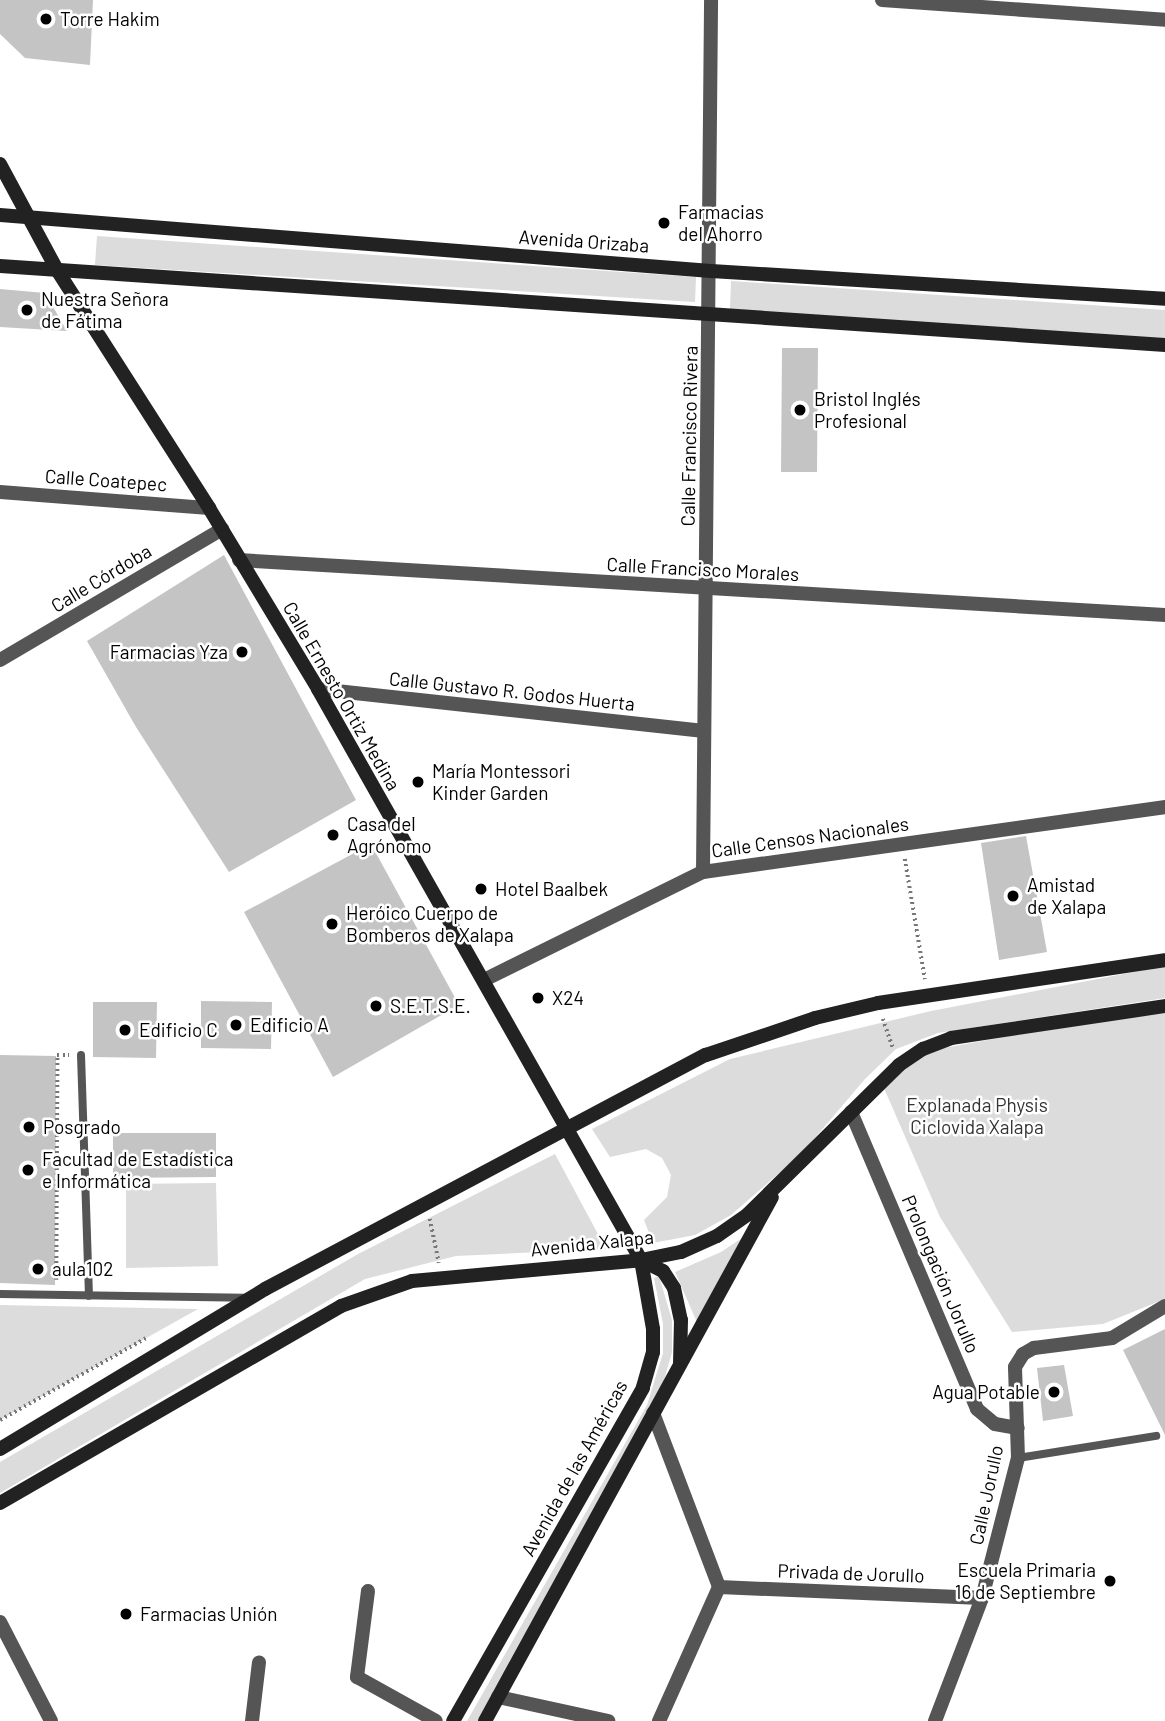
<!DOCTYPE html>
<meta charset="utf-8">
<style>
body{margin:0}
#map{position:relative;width:1165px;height:1721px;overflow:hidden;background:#fff;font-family:Barlow,sans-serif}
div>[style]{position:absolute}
.green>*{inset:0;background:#dcdcdc}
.building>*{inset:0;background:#c4c4c4}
.path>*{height:3.5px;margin-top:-1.75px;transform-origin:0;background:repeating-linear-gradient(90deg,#777 0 2px,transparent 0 5.5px)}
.service>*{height:8px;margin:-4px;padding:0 4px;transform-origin:4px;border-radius:4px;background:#555}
.minor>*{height:14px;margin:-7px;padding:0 7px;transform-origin:7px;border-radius:7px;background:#555}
.secondary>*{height:14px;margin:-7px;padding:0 7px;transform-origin:7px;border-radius:7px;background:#222}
.dots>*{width:19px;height:19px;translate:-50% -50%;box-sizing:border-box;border:4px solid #fff;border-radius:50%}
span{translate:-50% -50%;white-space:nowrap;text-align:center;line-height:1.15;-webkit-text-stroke:5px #fff;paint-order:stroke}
.poi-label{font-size:19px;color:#000}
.left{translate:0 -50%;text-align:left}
.right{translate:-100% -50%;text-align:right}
.street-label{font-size:19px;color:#000}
.park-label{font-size:19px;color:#333}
</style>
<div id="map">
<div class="green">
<i style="clip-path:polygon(97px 236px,696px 277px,695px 302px,95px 265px)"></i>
<i style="clip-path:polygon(731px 281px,1165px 310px,1165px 339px,730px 309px)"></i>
<i style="clip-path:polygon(1165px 966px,1165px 998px,938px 1033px,896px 1049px,865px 1079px,802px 1153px,731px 1215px,695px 1235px,653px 1243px,644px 1220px,667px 1197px,671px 1175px,662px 1158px,646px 1149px,610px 1157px,592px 1129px,730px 1059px,931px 1011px)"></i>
<i style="clip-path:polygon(1165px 1008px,1165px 1299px,1103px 1324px,1012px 1332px,940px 1217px,880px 1079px,916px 1053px)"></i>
<i style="clip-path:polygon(555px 1154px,606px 1249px,456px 1256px,365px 1279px,0 1493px,0 1462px,358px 1254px)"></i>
<i style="clip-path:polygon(216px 1183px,218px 1266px,126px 1268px,126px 1184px)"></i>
<i style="clip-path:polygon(754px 1230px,699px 1327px,675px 1272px,721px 1252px)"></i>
<i style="clip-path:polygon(659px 1276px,672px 1320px,672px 1352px,663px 1384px,480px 1721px,467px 1721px,647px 1405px,663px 1353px,663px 1324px,654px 1278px)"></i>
<i style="clip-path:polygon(0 1305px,198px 1309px,0 1420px)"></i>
</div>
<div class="building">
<i style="clip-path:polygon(0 0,93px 0,90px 65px,25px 58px,0 34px)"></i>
<i style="clip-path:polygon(0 289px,45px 293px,67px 331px,0 327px)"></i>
<i style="clip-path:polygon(782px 348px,818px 348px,817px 472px,781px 472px)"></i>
<i style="clip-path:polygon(224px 555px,356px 800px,229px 872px,136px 727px,87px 641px)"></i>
<i style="clip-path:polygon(1026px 836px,1047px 952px,999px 960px,981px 843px)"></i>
<i style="clip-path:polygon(371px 844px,459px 1005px,333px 1077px,244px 912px)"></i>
<i style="clip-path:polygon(201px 1001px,272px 1002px,271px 1049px,201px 1048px)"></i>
<i style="clip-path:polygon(93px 1002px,157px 1002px,156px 1058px,93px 1057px)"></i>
<i style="clip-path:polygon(0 1055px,56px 1056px,55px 1285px,0 1283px)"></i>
<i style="clip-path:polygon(113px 1133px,216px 1133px,216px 1177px,113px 1178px)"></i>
<i style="clip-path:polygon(1165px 1329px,1165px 1435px,1123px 1350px)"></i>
<i style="clip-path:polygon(1064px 1365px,1073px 1416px,1043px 1421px,1037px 1368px)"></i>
</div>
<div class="path">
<i style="left:905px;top:859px;width:122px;rotate:80.5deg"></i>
<i style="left:883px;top:1019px;width:31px;rotate:71deg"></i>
<i style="left:430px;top:1219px;width:45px;rotate:78.4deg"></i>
<i style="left:56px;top:1280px;width:225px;rotate:-89.7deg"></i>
<i style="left:57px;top:1055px;width:12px"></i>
<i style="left:0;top:1420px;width:170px;rotate:-29.3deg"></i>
</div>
<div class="service">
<i style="left:81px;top:1055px;width:241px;rotate:88.1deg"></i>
<i style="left:0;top:1294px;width:244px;rotate:0.9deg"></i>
<i style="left:1018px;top:1458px;width:140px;rotate:-9.1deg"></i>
</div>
<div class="minor">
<i style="left:882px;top:0;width:284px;rotate:4deg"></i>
<i style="left:0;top:492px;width:210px;rotate:4.4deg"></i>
<i style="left:239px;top:560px;width:928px;rotate:3.4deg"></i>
<i style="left:0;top:660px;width:258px;rotate:-30.5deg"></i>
<i style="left:318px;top:689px;width:386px;rotate:6.2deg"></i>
<i style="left:703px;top:872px;width:872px;rotate:-89.47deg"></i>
<i style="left:484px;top:980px;width:244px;rotate:-26.3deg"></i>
<i style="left:703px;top:872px;width:467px;rotate:-8deg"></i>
<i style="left:851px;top:1112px;width:323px;rotate:67deg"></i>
<i style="left:977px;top:1409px;width:23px;rotate:40deg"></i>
<i style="left:995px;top:1424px;width:23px;rotate:10deg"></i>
<i style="left:653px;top:1413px;width:186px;rotate:69.2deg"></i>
<i style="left:719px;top:1587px;width:147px;rotate:114.1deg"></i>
<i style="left:719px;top:1587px;width:263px;rotate:2.4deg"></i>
<i style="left:368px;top:1591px;width:87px;rotate:97.3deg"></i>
<i style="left:357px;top:1677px;width:90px;rotate:29.1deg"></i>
<i style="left:0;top:1622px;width:111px;rotate:62.7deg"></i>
<i style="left:498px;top:1697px;width:113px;rotate:12.3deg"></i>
<i style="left:252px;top:1721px;width:59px;rotate:-83.2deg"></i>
<i style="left:935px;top:1721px;width:132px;rotate:-69.1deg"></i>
<i style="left:982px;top:1598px;width:145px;rotate:-75.6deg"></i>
<i style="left:1018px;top:1458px;width:91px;rotate:-91.9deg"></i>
<i style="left:1015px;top:1367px;width:15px;rotate:-58deg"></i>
<i style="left:1023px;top:1354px;width:13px;rotate:-29deg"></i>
<i style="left:1034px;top:1348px;width:79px;rotate:-7.3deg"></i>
<i style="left:1112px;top:1338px;width:62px;rotate:-31.1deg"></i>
</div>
<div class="secondary">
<i style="left:0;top:164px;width:120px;rotate:61.7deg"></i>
<i style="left:57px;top:270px;width:282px;rotate:57.4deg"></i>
<i style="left:209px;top:508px;width:211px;rotate:58.9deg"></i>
<i style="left:318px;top:689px;width:656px;rotate:60.5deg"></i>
<i style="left:641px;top:1260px;width:70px;rotate:80.1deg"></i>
<i style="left:653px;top:1329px;width:23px;rotate:90deg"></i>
<i style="left:653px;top:1352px;width:37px;rotate:106deg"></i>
<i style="left:643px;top:1388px;width:383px;rotate:119.7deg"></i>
<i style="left:0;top:215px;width:713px;rotate:4.5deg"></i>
<i style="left:711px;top:271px;width:455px;rotate:3.5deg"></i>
<i style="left:0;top:266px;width:1168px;rotate:3.88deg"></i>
<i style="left:641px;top:1260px;width:25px;rotate:27deg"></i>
<i style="left:663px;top:1271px;width:20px;rotate:57deg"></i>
<i style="left:674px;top:1288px;width:33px;rotate:78deg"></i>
<i style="left:681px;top:1320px;width:44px;rotate:91.3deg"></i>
<i style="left:0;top:1449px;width:310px;rotate:-31.1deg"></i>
<i style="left:265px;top:1289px;width:499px;rotate:-28deg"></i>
<i style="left:706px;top:1055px;width:115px;rotate:-18.7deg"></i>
<i style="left:815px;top:1018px;width:65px;rotate:-13.4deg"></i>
<i style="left:878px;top:1003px;width:290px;rotate:-8.5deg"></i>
<i style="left:0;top:1503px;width:394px;rotate:-30deg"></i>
<i style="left:341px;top:1306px;width:75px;rotate:-19.4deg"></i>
<i style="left:412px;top:1281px;width:230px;rotate:-5.2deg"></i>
<i style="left:641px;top:1260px;width:41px;rotate:-11.3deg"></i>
<i style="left:681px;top:1252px;width:39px;rotate:-24deg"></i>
<i style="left:717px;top:1236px;width:38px;rotate:-35deg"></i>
<i style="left:748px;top:1214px;width:212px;rotate:-44.6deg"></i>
<i style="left:899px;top:1065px;width:29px;rotate:-34deg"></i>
<i style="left:923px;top:1049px;width:30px;rotate:-21deg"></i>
<i style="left:951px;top:1038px;width:216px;rotate:-8.5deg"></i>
<i style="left:485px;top:1721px;width:597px;rotate:-61.29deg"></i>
</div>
<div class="dots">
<i style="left:46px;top:19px;background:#000"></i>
<i style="left:664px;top:223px;background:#000"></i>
<i style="left:27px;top:310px;background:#000"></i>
<i style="left:800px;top:410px;background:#000"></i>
<i style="left:242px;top:652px;background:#000"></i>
<i style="left:418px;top:782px;background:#000"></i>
<i style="left:333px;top:835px;background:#000"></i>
<i style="left:481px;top:889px;background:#000"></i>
<i style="left:1013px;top:896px;background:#000"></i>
<i style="left:332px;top:924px;background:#000"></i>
<i style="left:538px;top:998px;background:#000"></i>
<i style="left:376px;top:1006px;background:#000"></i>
<i style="left:236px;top:1025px;background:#000"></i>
<i style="left:125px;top:1030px;background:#000"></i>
<i style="left:29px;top:1127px;background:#000"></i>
<i style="left:28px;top:1170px;background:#000"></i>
<i style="left:38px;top:1269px;background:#000"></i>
<i style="left:1054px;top:1392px;background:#000"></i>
<i style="left:1110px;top:1581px;background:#000"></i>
<i style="left:126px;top:1614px;background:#000"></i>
</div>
<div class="poi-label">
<span class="left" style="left:60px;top:19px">Torre Hakim</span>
<span class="left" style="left:678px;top:223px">Farmacias<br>del Ahorro</span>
<span class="left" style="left:41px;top:310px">Nuestra Señora<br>de Fátima</span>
<span class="left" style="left:814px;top:410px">Bristol Inglés<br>Profesional</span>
<span class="right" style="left:228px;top:652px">Farmacias Yza</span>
<span class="left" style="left:432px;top:782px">María Montessori<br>Kinder Garden</span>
<span class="left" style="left:347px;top:835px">Casa del<br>Agrónomo</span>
<span class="left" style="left:1027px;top:896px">Amistad<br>de Xalapa</span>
<span class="left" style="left:495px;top:889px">Hotel Baalbek</span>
<span class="left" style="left:346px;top:924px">Heróico Cuerpo de<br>Bomberos de Xalapa</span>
<span class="left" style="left:552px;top:998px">X24</span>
<span class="left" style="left:390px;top:1006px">S.E.T.S.E.</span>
<span class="left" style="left:250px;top:1025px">Edificio A</span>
<span class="left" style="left:139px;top:1030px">Edificio C</span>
<span class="left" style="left:43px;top:1127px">Posgrado</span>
<span class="left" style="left:42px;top:1170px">Facultad de Estadística<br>e Informática</span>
<span class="left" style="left:52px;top:1269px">aula102</span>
<span class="right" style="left:1040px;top:1392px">Agua Potable</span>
<span class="right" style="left:1096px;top:1581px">Escuela Primaria<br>16 de Septiembre</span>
<span class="left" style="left:140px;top:1614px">Farmacias Unión</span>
</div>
<div class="street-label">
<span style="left:584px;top:241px;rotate:4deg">Avenida Orizaba</span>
<span style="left:689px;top:436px;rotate:-89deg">Calle Francisco Rivera</span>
<span style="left:106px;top:480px;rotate:4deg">Calle Coatepec</span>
<span style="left:703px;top:569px;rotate:3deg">Calle Francisco Morales</span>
<span style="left:101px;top:578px;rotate:-31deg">Calle Córdoba</span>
<span style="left:512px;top:691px;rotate:6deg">Calle Gustavo R. Godos Huerta</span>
<span style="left:342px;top:696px;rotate:60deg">Calle Ernesto Ortiz Medina</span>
<span style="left:810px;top:837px;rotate:-8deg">Calle Censos Nacionales</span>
<span style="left:592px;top:1243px;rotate:-6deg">Avenida Xalapa</span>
<span style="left:941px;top:1274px;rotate:67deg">Prolongación Jorullo</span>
<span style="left:574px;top:1468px;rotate:-61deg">Avenida de las Américas</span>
<span style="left:986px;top:1495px;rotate:-78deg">Calle Jorullo</span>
<span style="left:851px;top:1573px;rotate:2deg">Privada de Jorullo</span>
</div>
<div class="park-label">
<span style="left:977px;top:1116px">Explanada Physis<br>Ciclovida Xalapa</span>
</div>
</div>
